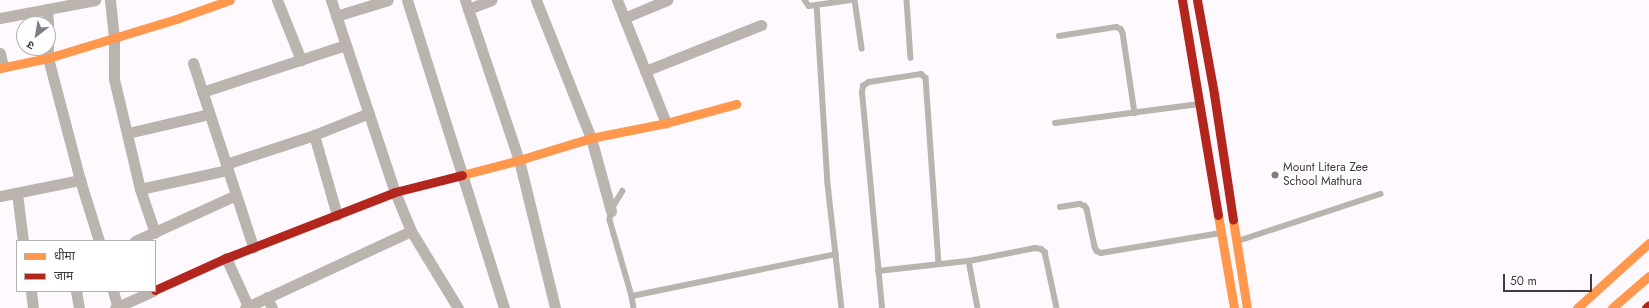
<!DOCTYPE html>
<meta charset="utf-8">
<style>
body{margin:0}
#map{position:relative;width:1649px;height:308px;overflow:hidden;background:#fef9fe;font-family:Jost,"Noto Sans Devanagari",sans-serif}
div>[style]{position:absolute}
.lane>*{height:5.5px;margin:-2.75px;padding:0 2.75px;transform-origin:2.75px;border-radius:2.75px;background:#bbb4ae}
.street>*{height:11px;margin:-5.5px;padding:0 5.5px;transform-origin:5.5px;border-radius:5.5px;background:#bbb4ae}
.slow>*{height:9px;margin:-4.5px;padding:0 4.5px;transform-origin:4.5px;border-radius:4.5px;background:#ff974d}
.jam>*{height:9px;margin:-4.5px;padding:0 4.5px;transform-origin:4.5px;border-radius:4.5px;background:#b3261e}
.dots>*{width:11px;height:11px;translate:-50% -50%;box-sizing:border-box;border:2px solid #fff;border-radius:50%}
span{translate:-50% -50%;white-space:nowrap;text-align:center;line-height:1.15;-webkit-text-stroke:3.5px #fff;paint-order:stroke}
.poi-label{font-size:12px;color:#413a41}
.left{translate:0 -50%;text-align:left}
.legend{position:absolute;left:16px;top:240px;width:140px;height:52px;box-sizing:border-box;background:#fff;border:1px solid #b3b0b3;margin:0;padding:5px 7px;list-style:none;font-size:12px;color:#413a41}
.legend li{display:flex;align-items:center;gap:8px;height:20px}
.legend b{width:20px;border:1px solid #b3b0b3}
.north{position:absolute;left:16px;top:16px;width:40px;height:40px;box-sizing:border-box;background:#fff;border:1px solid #b3b0b3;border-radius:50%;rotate:211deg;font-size:11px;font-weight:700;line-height:16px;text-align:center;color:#413a41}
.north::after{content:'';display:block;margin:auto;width:14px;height:18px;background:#837d83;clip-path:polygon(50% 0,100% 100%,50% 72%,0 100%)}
.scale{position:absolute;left:1503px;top:274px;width:89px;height:18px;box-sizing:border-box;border:2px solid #413a41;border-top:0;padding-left:5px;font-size:12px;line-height:14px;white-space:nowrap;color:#413a41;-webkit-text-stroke:3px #fff;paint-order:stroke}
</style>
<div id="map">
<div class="lane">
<i style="left:805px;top:0;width:7px;rotate:56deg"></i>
<i style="left:809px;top:6px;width:42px;rotate:-8.1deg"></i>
<i style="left:855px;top:0;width:49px;rotate:81.7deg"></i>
<i style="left:907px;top:0;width:58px;rotate:86.1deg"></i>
<i style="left:817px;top:5px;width:179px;rotate:86.5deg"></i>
<i style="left:828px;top:184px;width:125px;rotate:83.6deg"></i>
<i style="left:1059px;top:36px;width:58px;rotate:-9deg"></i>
<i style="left:1116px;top:27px;width:5px;rotate:22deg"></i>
<i style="left:1121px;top:29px;width:4px;rotate:63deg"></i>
<i style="left:1123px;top:33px;width:81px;rotate:81.5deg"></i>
<i style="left:1055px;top:123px;width:145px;rotate:-7.5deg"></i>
<i style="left:623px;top:191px;width:23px;rotate:121deg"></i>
<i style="left:611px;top:211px;width:9px;rotate:96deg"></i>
<i style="left:610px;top:220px;width:79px;rotate:73.9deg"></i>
<i style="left:632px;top:296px;width:12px;rotate:81deg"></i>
<i style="left:1060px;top:207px;width:20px;rotate:-9deg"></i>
<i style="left:1080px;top:204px;width:5px;rotate:22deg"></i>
<i style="left:1085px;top:206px;width:4px;rotate:56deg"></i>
<i style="left:1087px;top:209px;width:39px;rotate:78deg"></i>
<i style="left:1095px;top:247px;width:4px;rotate:63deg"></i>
<i style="left:1097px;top:251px;width:4px;rotate:27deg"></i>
<i style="left:1101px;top:253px;width:121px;rotate:-9.5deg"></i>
<i style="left:1238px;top:241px;width:150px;rotate:-18.3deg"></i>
<i style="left:969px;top:261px;width:48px;rotate:79.2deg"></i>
<i style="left:878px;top:271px;width:92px;rotate:-6.3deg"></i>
<i style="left:969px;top:261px;width:67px;rotate:-11.1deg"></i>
<i style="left:1035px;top:248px;width:6px;rotate:9deg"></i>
<i style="left:1041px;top:249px;width:5px;rotate:37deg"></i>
<i style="left:1045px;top:252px;width:57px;rotate:77.9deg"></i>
<i style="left:632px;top:296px;width:208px;rotate:-11.6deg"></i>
<i style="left:882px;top:308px;width:216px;rotate:-95.3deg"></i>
<i style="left:862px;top:93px;width:7px;rotate:-82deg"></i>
<i style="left:863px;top:86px;width:7px;rotate:-34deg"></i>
<i style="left:869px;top:82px;width:53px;rotate:-8.7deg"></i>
<i style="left:921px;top:74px;width:6px;rotate:39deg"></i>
<i style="left:926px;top:78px;width:186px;rotate:86deg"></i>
</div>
<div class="street">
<i style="left:110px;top:0;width:38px;rotate:84deg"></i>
<i style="left:114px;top:38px;width:41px;rotate:90deg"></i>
<i style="left:114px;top:79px;width:113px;rotate:76.7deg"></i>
<i style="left:140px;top:189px;width:46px;rotate:71.2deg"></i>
<i style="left:277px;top:0;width:65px;rotate:68.2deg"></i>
<i style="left:331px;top:0;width:202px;rotate:71.6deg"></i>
<i style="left:395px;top:192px;width:42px;rotate:67.7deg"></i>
<i style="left:411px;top:231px;width:90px;rotate:58.6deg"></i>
<i style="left:407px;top:0;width:323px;rotate:72.5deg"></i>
<i style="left:465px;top:0;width:169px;rotate:71.4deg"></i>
<i style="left:519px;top:160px;width:152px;rotate:76.3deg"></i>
<i style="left:536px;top:0;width:149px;rotate:68.3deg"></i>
<i style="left:591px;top:138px;width:76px;rotate:74.7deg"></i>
<i style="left:617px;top:0;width:132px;rotate:68.3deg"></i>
<i style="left:47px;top:9px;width:15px;rotate:86deg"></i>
<i style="left:468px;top:9px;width:25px;rotate:-21deg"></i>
<i style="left:336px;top:16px;width:54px;rotate:-17.1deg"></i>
<i style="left:0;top:18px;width:97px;rotate:-10.7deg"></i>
<i style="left:624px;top:18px;width:47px;rotate:-22.7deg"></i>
<i style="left:48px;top:42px;width:16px;rotate:90deg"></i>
<i style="left:48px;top:58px;width:126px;rotate:75.3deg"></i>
<i style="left:80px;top:180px;width:64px;rotate:72.7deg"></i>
<i style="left:0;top:53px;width:14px;rotate:78deg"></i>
<i style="left:193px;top:63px;width:194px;rotate:71.9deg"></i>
<i style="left:645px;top:71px;width:125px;rotate:-21.6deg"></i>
<i style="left:202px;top:92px;width:151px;rotate:-18.1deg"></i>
<i style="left:128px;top:133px;width:83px;rotate:-13.2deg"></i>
<i style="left:314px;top:135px;width:83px;rotate:74deg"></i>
<i style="left:226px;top:164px;width:93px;rotate:-18.2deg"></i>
<i style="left:314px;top:135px;width:59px;rotate:-21.8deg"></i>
<i style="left:140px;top:189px;width:90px;rotate:-12.2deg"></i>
<i style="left:17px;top:193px;width:48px;rotate:82.9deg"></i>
<i style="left:0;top:196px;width:82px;rotate:-11.3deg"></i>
<i style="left:135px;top:241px;width:111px;rotate:-24.5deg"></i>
<i style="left:226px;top:258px;width:53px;rotate:65.4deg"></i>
<i style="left:31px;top:291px;width:17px;rotate:83deg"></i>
<i style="left:76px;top:291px;width:17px;rotate:80deg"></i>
<i style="left:113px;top:291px;width:18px;rotate:74deg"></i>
<i style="left:267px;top:297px;width:12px;rotate:66deg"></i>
<i style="left:115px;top:308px;width:42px;rotate:-24.1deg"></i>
<i style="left:245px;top:308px;width:183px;rotate:-24.9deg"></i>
</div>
<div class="slow">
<i style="left:0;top:68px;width:49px;rotate:-11.8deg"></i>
<i style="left:48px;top:58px;width:134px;rotate:-16.9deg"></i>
<i style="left:176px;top:19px;width:57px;rotate:-19.4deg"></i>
<i style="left:462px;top:175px;width:59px;rotate:-14.7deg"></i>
<i style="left:519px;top:160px;width:75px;rotate:-17deg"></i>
<i style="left:591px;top:138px;width:76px;rotate:-11.3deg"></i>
<i style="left:666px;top:123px;width:73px;rotate:-15.2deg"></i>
<i style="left:1218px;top:215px;width:94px;rotate:80.2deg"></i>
<i style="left:1233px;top:220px;width:89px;rotate:81deg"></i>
<i style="left:1577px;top:308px;width:97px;rotate:-42.1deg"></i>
<i style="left:1612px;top:308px;width:49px;rotate:-40.9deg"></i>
</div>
<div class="jam">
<i style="left:1182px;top:0;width:218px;rotate:80.5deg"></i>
<i style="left:1197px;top:0;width:96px;rotate:79.7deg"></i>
<i style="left:1214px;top:94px;width:127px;rotate:81.4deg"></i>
<i style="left:155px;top:290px;width:78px;rotate:-24.3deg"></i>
<i style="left:226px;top:258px;width:181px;rotate:-21.3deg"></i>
<i style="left:395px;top:192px;width:69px;rotate:-14.2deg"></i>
<i style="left:1646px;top:308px;width:4px;rotate:-45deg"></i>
</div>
<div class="dots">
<i style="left:1275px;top:175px;background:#837d83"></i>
</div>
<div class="poi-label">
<span class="left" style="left:1283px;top:175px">Mount Litera Zee<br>School Mathura</span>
</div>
<ul class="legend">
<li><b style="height:5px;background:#ff974d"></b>धीमा</li>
<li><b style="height:5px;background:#b3261e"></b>जाम</li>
</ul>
<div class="north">उ</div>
<div class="scale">50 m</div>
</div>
